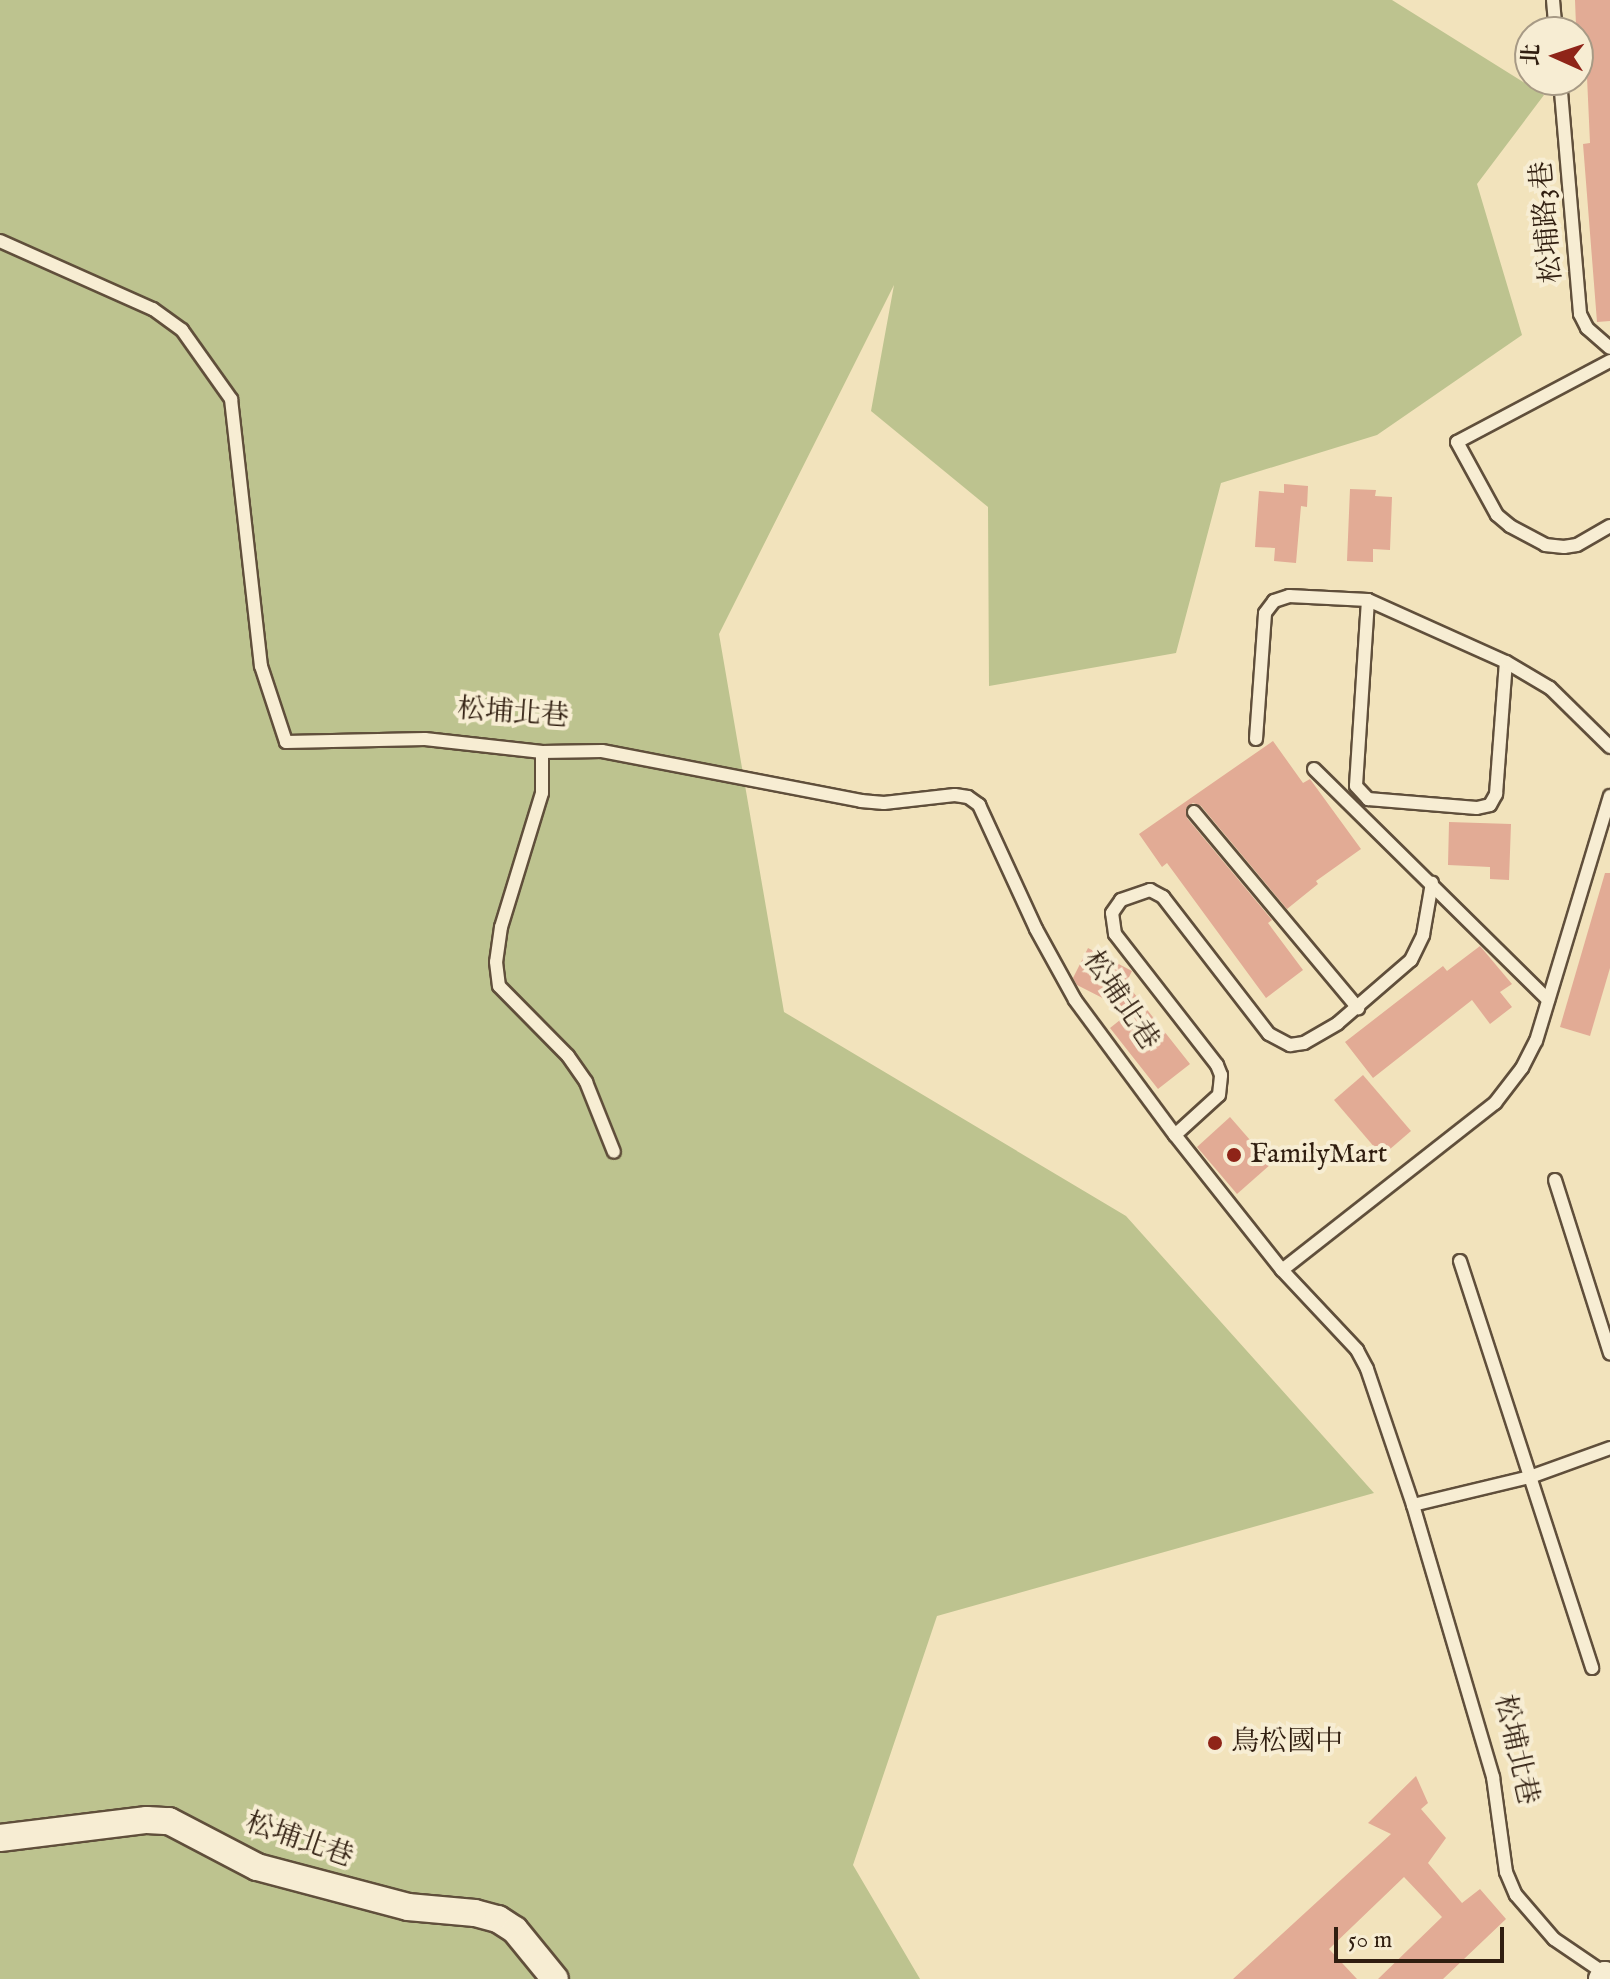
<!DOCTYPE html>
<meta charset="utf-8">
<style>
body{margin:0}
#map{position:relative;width:1610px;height:1979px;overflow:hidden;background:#f2e3bc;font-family:"IM FELL English","Noto Serif TC",serif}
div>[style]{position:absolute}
.green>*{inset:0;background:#bdc38f}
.building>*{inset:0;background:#e2ab95}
.roads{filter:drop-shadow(2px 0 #604f3b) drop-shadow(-2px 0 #604f3b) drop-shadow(0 2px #604f3b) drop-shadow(0 -2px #604f3b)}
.lane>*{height:12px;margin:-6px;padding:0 6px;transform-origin:6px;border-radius:6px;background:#f7edd3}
.street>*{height:26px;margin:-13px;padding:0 13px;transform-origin:13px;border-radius:13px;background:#f7edd3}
.dots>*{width:22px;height:22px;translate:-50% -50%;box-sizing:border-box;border:4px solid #f7edd3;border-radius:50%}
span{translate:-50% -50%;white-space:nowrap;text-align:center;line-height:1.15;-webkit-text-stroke:8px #f7edd3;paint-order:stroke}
.street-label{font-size:28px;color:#301e10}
.poi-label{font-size:28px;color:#301e10}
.left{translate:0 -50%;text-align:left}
.north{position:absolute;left:1514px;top:16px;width:80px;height:80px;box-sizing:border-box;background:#f7edd3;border:2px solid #a79a85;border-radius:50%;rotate:273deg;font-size:22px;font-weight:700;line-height:32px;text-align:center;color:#301e10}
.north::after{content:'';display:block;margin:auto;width:28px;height:36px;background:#8f2418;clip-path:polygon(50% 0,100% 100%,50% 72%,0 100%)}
.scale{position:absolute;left:1334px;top:1927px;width:170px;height:36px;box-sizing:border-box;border:4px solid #301e10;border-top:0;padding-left:10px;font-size:24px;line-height:28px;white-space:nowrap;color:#301e10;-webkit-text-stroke:6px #f7edd3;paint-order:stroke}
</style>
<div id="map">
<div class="green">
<i style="clip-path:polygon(0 0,1392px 0,1544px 95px,1477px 184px,1522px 335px,1377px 435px,1221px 483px,1176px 653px,989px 686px,988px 507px,871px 411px,894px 285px,719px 634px,784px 1012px,1126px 1216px,1374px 1493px,937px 1616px,853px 1865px,920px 1979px,0 1979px)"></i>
</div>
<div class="building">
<i style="clip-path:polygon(1575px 0,1610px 0,1610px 321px,1597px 322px,1583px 144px,1590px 143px,1587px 77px,1578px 78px)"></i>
<i style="clip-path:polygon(1284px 484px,1308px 486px,1307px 507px,1301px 506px,1296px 563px,1274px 561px,1275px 548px,1255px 547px,1259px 491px,1284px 493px)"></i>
<i style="clip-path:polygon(1350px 489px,1376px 490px,1375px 496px,1392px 497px,1390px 550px,1373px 549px,1373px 562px,1347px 561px)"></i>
<i style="clip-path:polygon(1273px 741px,1303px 783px,1310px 779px,1361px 849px,1316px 881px,1318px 884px,1287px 909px,1201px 806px,1193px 803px,1186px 808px,1187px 818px,1272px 920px,1268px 923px,1303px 970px,1266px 998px,1167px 863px,1162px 867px,1139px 834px)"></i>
<i style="clip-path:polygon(1449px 822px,1511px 824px,1509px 880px,1490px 879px,1490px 867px,1448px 865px)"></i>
<i style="clip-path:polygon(1605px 873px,1610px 873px,1610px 968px,1590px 1036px,1560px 1027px)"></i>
<i style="clip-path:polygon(1480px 946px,1512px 984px,1500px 992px,1512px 1007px,1490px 1024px,1472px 1000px,1373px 1078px,1345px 1042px,1443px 966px,1447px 971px)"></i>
<i style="clip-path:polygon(1088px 948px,1132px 971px,1126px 983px,1190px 1064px,1158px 1089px,1110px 1028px,1130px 1012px,1077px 985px,1073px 978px)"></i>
<i style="clip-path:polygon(1363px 1075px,1411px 1131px,1382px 1156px,1334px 1100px)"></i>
<i style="clip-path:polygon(1230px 1117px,1271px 1164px,1237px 1194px,1197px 1147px)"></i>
<i style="clip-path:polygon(1416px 1776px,1428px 1803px,1421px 1809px,1446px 1838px,1428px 1863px,1462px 1903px,1480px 1889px,1506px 1919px,1443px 1979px,1378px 1979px,1442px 1917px,1404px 1877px,1329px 1949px,1357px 1979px,1233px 1979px,1391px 1834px,1368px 1823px)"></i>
</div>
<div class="roads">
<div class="lane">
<i style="left:1553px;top:0;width:32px;rotate:85deg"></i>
<i style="left:1560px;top:80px;width:235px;rotate:85.1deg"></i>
<i style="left:1580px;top:314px;width:16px;rotate:63deg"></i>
<i style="left:1587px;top:328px;width:30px;rotate:41deg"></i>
<i style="left:0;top:241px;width:167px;rotate:24deg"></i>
<i style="left:153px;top:309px;width:36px;rotate:36deg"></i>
<i style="left:182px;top:330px;width:85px;rotate:54.6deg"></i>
<i style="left:231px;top:399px;width:269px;rotate:83.6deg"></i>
<i style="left:261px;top:666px;width:80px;rotate:71.8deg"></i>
<i style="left:286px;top:742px;width:139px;rotate:-1.2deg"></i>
<i style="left:425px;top:739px;width:118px;rotate:6.3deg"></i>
<i style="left:542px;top:752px;width:60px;rotate:-1deg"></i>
<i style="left:602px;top:751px;width:264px;rotate:10.9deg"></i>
<i style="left:861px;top:801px;width:23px;rotate:5deg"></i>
<i style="left:884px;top:803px;width:71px;rotate:-6.4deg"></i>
<i style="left:955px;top:795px;width:13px;rotate:9deg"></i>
<i style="left:968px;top:797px;width:14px;rotate:36deg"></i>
<i style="left:979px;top:805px;width:136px;rotate:65.3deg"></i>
<i style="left:1036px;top:929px;width:81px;rotate:61.2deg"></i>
<i style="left:1075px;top:1000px;width:168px;rotate:53.5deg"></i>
<i style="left:1175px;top:1135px;width:172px;rotate:51.6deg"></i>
<i style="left:1282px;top:1270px;width:110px;rotate:46.8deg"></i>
<i style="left:1357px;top:1350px;width:21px;rotate:62deg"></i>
<i style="left:1367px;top:1369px;width:144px;rotate:71.3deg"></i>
<i style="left:1413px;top:1505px;width:284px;rotate:73.6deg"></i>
<i style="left:1493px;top:1777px;width:96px;rotate:82.2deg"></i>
<i style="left:1506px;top:1872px;width:25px;rotate:67deg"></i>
<i style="left:1516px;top:1895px;width:58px;rotate:49.2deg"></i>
<i style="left:1554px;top:1939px;width:64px;rotate:34.2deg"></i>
<i style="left:1610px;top:361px;width:173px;rotate:152.1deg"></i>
<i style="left:1457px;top:442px;width:83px;rotate:61.3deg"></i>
<i style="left:1497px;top:515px;width:17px;rotate:40deg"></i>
<i style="left:1510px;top:526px;width:40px;rotate:28deg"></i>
<i style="left:1545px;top:545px;width:19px;rotate:6deg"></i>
<i style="left:1564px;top:547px;width:13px;rotate:-9deg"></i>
<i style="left:1577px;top:545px;width:38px;rotate:-30deg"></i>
<i style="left:1368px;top:600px;width:186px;rotate:93.7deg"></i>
<i style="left:1356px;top:786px;width:18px;rotate:47deg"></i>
<i style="left:1368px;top:799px;width:109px;rotate:4.7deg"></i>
<i style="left:1477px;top:808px;width:13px;rotate:-13deg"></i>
<i style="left:1490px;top:805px;width:13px;rotate:-61deg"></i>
<i style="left:1496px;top:794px;width:132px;rotate:-85.7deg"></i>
<i style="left:1256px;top:739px;width:126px;rotate:-85.9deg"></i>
<i style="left:1265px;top:613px;width:15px;rotate:-53deg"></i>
<i style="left:1274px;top:601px;width:16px;rotate:-18deg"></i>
<i style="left:1289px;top:596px;width:79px;rotate:2.9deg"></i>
<i style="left:1368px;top:600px;width:151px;rotate:24.2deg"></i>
<i style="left:1506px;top:662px;width:51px;rotate:30.6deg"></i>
<i style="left:1550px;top:688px;width:84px;rotate:44.5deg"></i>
<i style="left:542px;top:752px;width:41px;rotate:90deg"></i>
<i style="left:542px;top:793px;width:140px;rotate:107deg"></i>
<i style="left:501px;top:927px;width:35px;rotate:98deg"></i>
<i style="left:496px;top:962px;width:24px;rotate:83deg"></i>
<i style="left:499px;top:986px;width:98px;rotate:45.4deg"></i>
<i style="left:568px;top:1056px;width:32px;rotate:55deg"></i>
<i style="left:586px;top:1082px;width:75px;rotate:68.2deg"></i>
<i style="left:1314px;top:769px;width:329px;rotate:44.6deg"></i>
<i style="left:1194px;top:812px;width:256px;rotate:50.1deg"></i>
<i style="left:1175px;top:1135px;width:59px;rotate:-42.3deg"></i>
<i style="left:1219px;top:1095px;width:20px;rotate:-84deg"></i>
<i style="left:1221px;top:1075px;width:11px;rotate:-112deg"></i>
<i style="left:1217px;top:1065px;width:166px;rotate:-127.9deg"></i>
<i style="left:1115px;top:934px;width:21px;rotate:-98deg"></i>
<i style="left:1112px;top:913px;width:16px;rotate:-55deg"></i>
<i style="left:1121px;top:900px;width:31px;rotate:-19deg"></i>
<i style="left:1150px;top:890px;width:15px;rotate:28deg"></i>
<i style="left:1163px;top:897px;width:173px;rotate:52.3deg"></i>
<i style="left:1269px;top:1034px;width:24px;rotate:28deg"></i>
<i style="left:1290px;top:1045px;width:14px;rotate:-8deg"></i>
<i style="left:1304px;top:1043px;width:39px;rotate:-30deg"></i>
<i style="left:1338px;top:1023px;width:96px;rotate:-40.8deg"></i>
<i style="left:1411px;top:960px;width:28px;rotate:-64deg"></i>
<i style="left:1423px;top:935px;width:53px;rotate:-80.2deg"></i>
<i style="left:1555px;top:1180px;width:182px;rotate:72.4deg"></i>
<i style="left:1460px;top:1261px;width:428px;rotate:72deg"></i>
<i style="left:1282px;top:1270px;width:271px;rotate:-38.1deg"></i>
<i style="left:1495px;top:1103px;width:44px;rotate:-52.4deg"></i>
<i style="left:1522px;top:1068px;width:30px;rotate:-63deg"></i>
<i style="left:1536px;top:1041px;width:256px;rotate:-73.2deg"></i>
<i style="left:1413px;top:1505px;width:120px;rotate:-13.5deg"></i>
<i style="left:1530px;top:1477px;width:85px;rotate:-19.9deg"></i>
</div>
<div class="street">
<i style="left:0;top:1838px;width:148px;rotate:-7deg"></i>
<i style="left:147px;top:1820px;width:22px;rotate:3deg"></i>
<i style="left:169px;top:1821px;width:99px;rotate:27.6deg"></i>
<i style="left:257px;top:1867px;width:156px;rotate:14.8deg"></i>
<i style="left:408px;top:1907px;width:67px;rotate:5.1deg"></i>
<i style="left:475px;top:1913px;width:24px;rotate:15deg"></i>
<i style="left:498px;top:1919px;width:20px;rotate:33deg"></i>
<i style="left:515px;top:1930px;width:63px;rotate:50.8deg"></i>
<i style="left:1602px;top:1979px;width:5px;rotate:-53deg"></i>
<i style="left:1605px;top:1975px;width:4px;rotate:63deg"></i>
</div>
</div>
<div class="dots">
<i style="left:1234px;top:1155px;background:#8f2418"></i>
<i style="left:1215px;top:1743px;background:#8f2418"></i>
</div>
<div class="street-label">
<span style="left:1548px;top:222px;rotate:-95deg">松埔路3巷</span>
<span style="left:513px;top:714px;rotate:4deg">松埔北巷</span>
<span style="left:1120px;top:1001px;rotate:56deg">松埔北巷</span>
<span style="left:1515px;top:1750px;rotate:77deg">松埔北巷</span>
<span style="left:299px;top:1841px;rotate:19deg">松埔北巷</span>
</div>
<div class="poi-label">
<span class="left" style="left:1250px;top:1155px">FamilyMart</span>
<span class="left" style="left:1231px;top:1743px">鳥松國中</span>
</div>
<div class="north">北</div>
<div class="scale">50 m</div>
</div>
